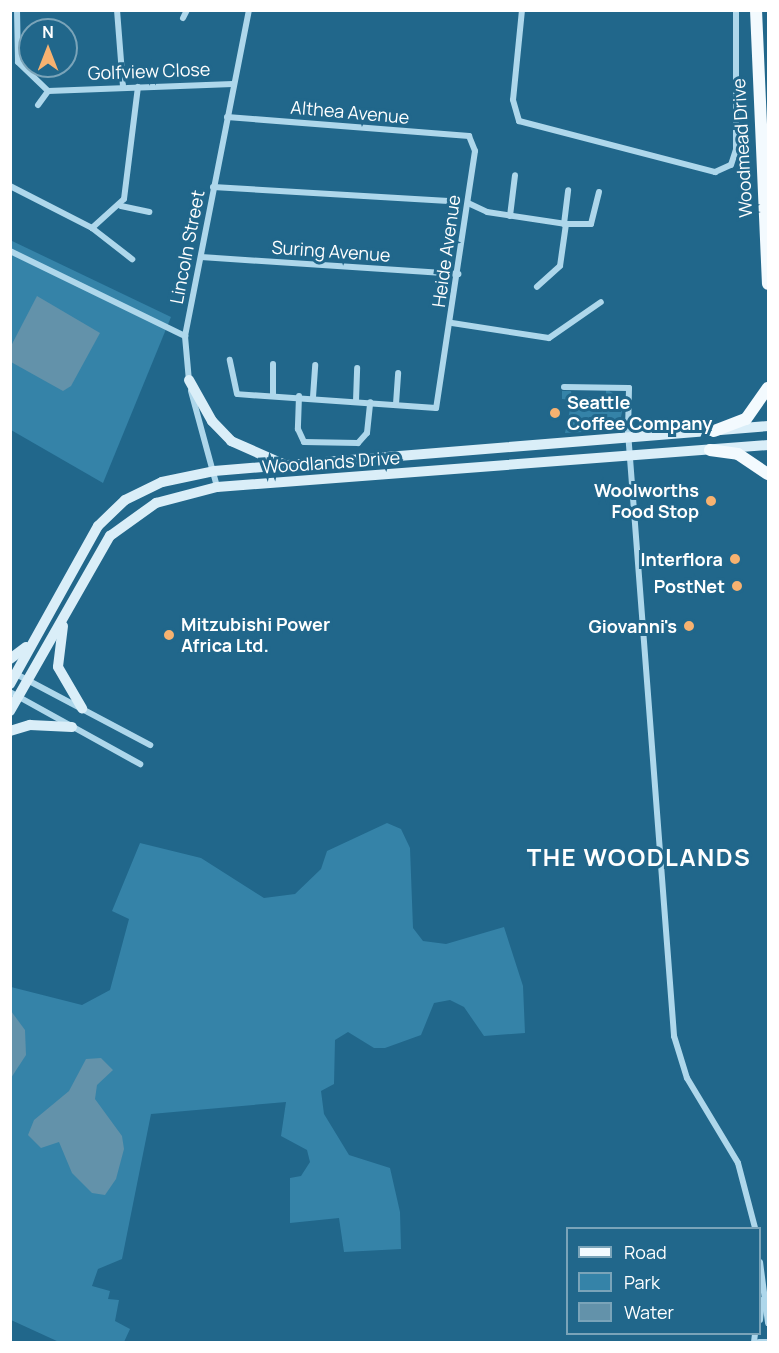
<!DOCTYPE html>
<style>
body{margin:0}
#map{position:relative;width:779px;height:1353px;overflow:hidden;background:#21678b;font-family:Manrope,sans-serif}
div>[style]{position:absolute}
.green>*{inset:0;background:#3583a8}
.water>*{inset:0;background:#6392aa}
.minor>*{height:6px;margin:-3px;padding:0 3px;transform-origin:3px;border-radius:3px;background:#aed7eb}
.secondary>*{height:10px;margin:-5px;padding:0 5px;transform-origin:5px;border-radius:5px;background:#daeef8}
.primary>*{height:12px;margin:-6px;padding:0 6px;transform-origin:6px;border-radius:6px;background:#f3fafe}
.dots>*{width:16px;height:16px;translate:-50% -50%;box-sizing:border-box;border:3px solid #21678b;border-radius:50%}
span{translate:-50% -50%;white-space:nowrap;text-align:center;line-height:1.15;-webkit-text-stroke:6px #21678b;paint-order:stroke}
.street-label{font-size:18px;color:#fff}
.poi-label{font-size:18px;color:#fff;font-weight:700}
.left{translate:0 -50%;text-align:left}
.right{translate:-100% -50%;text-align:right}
.district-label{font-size:24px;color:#fff;font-weight:700;letter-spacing:1.5px}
.frame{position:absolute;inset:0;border:12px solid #fff;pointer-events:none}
.legend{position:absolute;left:566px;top:1227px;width:195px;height:108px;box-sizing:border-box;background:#21678b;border:2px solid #7aa4b9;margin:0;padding:8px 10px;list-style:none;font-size:18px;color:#fff}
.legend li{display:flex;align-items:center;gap:12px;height:30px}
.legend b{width:30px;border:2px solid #7aa4b9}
.north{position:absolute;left:18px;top:18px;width:60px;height:60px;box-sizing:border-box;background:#21678b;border:2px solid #7aa4b9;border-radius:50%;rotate:0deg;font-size:16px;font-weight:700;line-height:24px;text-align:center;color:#fff}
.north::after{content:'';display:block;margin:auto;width:21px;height:27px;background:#f7b270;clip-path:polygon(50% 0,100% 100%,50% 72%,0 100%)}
</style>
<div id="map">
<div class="green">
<i style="clip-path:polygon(10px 240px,171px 317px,103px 483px,11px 430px)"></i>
<i style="clip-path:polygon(606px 389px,619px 397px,623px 408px,618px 430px,565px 433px,572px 400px,562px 399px,562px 391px,571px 391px,572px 398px,606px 397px)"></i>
<i style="clip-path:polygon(387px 823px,401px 829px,410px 848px,413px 928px,423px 941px,446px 944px,504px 927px,523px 986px,525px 1033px,484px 1036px,464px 1007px,450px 1000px,434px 1003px,421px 1035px,385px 1048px,374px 1048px,348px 1032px,335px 1040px,334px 1084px,321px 1091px,324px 1114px,349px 1155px,390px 1168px,400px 1212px,401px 1249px,344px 1252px,339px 1218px,290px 1223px,290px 1178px,301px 1176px,310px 1162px,307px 1150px,281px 1136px,286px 1102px,151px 1114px,122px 1259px,98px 1269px,92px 1286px,110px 1291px,108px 1299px,119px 1300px,115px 1321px,130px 1329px,124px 1342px,59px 1342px,11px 1320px,11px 987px,82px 1005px,110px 990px,129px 919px,112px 911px,140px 843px,201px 858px,264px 898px,295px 894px,321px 869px,327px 851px)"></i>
</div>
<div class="water">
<i style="clip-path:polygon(37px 296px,100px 333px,71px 386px,63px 391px,11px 362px,11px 346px)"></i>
<i style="clip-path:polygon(11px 1011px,25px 1030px,26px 1055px,11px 1078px)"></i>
<i style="clip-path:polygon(101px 1058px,113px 1070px,97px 1085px,95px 1099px,122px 1136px,124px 1149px,116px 1179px,105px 1195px,92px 1193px,72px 1173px,59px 1142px,41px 1148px,28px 1135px,34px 1120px,69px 1091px,86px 1059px)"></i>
</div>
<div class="minor">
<i style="left:17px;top:10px;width:52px;rotate:88.9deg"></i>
<i style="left:18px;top:62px;width:42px;rotate:44deg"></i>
<i style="left:117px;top:10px;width:77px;rotate:85.5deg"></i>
<i style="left:522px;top:10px;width:90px;rotate:95.7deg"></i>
<i style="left:513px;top:100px;width:22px;rotate:74deg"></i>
<i style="left:519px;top:121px;width:203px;rotate:14.6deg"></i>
<i style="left:715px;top:172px;width:17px;rotate:-24deg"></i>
<i style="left:731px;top:165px;width:16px;rotate:-72deg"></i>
<i style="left:736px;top:150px;width:140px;rotate:-90deg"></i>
<i style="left:183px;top:18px;width:9px;rotate:-63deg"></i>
<i style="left:38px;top:105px;width:17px;rotate:-54deg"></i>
<i style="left:48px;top:91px;width:185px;rotate:-2.2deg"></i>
<i style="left:227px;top:117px;width:243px;rotate:4.5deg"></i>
<i style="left:469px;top:136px;width:16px;rotate:68deg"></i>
<i style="left:475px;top:151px;width:260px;rotate:98.6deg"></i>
<i style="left:436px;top:408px;width:199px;rotate:-176deg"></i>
<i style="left:237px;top:394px;width:35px;rotate:-102deg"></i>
<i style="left:10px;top:186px;width:92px;rotate:27.1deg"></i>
<i style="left:92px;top:228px;width:51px;rotate:37.8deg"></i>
<i style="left:213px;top:187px;width:236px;rotate:3.4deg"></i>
<i style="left:468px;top:203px;width:21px;rotate:25deg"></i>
<i style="left:487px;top:212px;width:80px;rotate:8.6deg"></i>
<i style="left:566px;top:224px;width:42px;rotate:98.1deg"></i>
<i style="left:560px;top:266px;width:31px;rotate:138deg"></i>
<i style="left:121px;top:206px;width:29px;rotate:12deg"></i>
<i style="left:510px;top:216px;width:41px;rotate:-83deg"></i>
<i style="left:564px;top:224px;width:34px;rotate:-83deg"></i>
<i style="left:566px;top:224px;width:25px"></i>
<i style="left:591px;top:224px;width:33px;rotate:-76deg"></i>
<i style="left:92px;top:228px;width:43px;rotate:-42.2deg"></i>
<i style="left:124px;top:199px;width:113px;rotate:-82.9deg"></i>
<i style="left:10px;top:251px;width:195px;rotate:25.9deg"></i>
<i style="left:201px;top:257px;width:258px;rotate:3.8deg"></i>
<i style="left:452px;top:323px;width:98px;rotate:8.8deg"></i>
<i style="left:549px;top:338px;width:63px;rotate:-34.7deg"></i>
<i style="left:189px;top:381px;width:45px;rotate:-95.1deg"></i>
<i style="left:185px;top:336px;width:332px;rotate:-78.9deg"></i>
<i style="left:564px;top:387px;width:65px;rotate:0.9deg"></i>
<i style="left:629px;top:388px;width:44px;rotate:91.3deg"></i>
<i style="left:628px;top:432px;width:606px;rotate:85.64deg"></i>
<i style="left:674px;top:1036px;width:44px;rotate:72.8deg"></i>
<i style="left:687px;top:1078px;width:99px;rotate:59deg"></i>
<i style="left:738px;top:1163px;width:67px;rotate:75.3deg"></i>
<i style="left:191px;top:391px;width:99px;rotate:74.8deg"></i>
<i style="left:273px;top:395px;width:31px;rotate:-90deg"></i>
<i style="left:299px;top:396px;width:33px;rotate:92deg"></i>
<i style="left:298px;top:429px;width:14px;rotate:65deg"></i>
<i style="left:304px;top:442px;width:54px;rotate:1.1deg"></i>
<i style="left:358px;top:443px;width:13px;rotate:-48deg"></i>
<i style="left:367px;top:433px;width:31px;rotate:-84deg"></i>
<i style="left:313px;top:397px;width:32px;rotate:-86deg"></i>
<i style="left:356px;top:401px;width:33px;rotate:-88deg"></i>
<i style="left:396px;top:404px;width:31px;rotate:-86deg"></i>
<i style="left:16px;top:674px;width:152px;rotate:27.9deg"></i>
<i style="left:10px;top:692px;width:149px;rotate:29deg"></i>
<i style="left:760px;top:1262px;width:62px;rotate:82.5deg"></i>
<i style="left:760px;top:1320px;width:20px;rotate:-84deg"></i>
<i style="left:754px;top:1342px;width:8px;rotate:-83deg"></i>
<i style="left:759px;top:1342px;width:9px"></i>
</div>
<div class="secondary">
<i style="left:189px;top:380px;width:47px;rotate:60.7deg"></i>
<i style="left:212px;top:421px;width:28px;rotate:46deg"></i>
<i style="left:231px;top:441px;width:57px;rotate:23.9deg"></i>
<i style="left:63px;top:626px;width:41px;rotate:97deg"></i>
<i style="left:58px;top:667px;width:48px;rotate:59.7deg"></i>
<i style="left:10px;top:659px;width:20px;rotate:-37deg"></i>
<i style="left:10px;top:684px;width:181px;rotate:-60.9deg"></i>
<i style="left:98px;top:526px;width:37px;rotate:-44deg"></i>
<i style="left:125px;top:500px;width:41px;rotate:-25.9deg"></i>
<i style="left:162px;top:482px;width:53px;rotate:-11.9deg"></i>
<i style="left:214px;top:471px;width:556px;rotate:-4.64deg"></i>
<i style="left:10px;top:711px;width:202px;rotate:-60.3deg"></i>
<i style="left:110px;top:536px;width:57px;rotate:-35.7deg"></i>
<i style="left:156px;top:503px;width:63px;rotate:-14.7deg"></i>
<i style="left:217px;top:487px;width:553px;rotate:-4.36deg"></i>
<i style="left:10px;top:731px;width:21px;rotate:-17deg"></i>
<i style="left:30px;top:725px;width:42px;rotate:2.7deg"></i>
</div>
<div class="primary">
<i style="left:756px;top:10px;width:274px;rotate:87.5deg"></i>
<i style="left:714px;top:431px;width:34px;rotate:-21deg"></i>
<i style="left:746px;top:419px;width:38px;rotate:-55deg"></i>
<i style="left:710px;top:450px;width:28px;rotate:8deg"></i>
<i style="left:738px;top:454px;width:36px;rotate:34deg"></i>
</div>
<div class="dots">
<i style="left:555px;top:413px;background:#f7b270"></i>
<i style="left:711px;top:501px;background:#f7b270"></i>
<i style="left:735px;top:559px;background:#f7b270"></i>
<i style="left:737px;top:586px;background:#f7b270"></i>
<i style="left:689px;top:626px;background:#f7b270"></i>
<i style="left:169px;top:635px;background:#f7b270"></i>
</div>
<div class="street-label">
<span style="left:149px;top:71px;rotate:-2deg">Golfview Close</span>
<span style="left:350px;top:112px;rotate:5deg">Althea Avenue</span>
<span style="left:742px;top:148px;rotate:-93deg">Woodmead Drive</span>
<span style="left:187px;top:247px;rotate:-79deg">Lincoln Street</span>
<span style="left:331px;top:251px;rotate:4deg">Suring Avenue</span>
<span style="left:446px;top:251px;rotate:-82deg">Heide Avenue</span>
<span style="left:331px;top:462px;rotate:-4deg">Woodlands Drive</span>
</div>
<div class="poi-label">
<span class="left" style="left:567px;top:413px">Seattle<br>Coffee Company</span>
<span class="right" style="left:699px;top:501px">Woolworths<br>Food Stop</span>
<span class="right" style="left:723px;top:559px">Interflora</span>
<span class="right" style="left:725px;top:586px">PostNet</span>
<span class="left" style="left:181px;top:635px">Mitzubishi Power<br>Africa Ltd.</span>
<span class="right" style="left:677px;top:626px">Giovanni's</span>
</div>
<div class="district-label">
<span style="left:639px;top:857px">THE WOODLANDS</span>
</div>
<div class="frame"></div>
<ul class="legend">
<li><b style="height:8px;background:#f3fafe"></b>Road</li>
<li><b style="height:16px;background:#3583a8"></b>Park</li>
<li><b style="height:16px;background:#6392aa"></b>Water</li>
</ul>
<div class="north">N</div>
</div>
